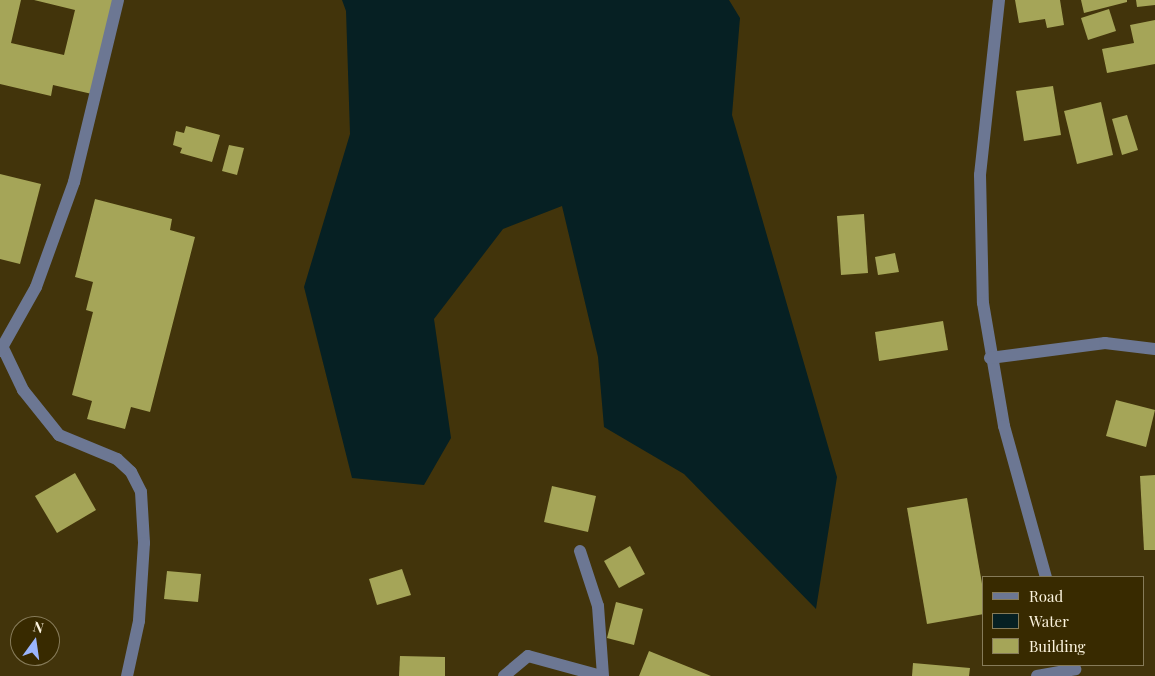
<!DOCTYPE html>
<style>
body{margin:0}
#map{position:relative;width:1155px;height:676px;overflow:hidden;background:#42340b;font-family:"Playfair Display",serif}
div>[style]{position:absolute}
.water>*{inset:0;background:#062023}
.building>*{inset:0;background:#a5a558}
.minor>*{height:12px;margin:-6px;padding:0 6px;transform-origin:6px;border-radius:6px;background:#6c7793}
span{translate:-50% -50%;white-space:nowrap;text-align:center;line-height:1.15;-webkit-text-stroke:5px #382a00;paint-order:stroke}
.legend{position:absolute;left:982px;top:576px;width:162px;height:90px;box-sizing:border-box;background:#382a00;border:1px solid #867b59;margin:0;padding:6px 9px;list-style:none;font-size:15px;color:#fcf4de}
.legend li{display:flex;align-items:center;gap:10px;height:25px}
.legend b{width:25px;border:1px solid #867b59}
.north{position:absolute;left:10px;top:616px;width:50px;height:50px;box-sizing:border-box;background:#382a00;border:1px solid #867b59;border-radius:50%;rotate:14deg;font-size:14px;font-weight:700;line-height:20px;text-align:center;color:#fcf4de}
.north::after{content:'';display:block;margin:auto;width:18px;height:22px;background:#9ab5fd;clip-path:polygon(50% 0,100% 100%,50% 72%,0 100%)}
</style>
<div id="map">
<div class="water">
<i style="clip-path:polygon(342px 0,729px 0,740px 18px,732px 115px,837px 477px,816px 609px,684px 474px,604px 427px,598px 357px,562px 206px,503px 229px,434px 319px,451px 438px,424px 485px,352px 478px,304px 287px,350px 134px,346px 11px)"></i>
</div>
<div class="building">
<i style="clip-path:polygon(0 0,21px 0,11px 43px,64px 55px,75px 10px,34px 0,114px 0,92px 94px,53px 85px,51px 96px,0 84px)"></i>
<i style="clip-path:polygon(1015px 0,1060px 0,1064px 25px,1047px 28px,1045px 19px,1019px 23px)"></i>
<i style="clip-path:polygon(1081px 0,1127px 0,1127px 2px,1084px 13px)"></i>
<i style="clip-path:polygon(1136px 0,1155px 0,1155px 5px,1137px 7px)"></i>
<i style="clip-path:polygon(1109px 9px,1116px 31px,1088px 40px,1081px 18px)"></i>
<i style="clip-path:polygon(1155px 20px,1155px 64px,1107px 73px,1102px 49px,1134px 43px,1130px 25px)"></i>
<i style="clip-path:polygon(1053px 86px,1061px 135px,1024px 141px,1016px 91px)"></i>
<i style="clip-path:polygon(1101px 102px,1113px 155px,1077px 164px,1064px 111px)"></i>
<i style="clip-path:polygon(1127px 115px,1138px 150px,1122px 155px,1112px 119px)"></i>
<i style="clip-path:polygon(186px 126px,220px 135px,212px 162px,180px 153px,182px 148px,173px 145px,176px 131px,184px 133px)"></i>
<i style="clip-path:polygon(229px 145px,244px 148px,237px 175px,222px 171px)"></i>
<i style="clip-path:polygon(0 174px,41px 184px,20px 264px,0 259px)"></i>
<i style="clip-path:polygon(95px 199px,172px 219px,170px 230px,195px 237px,150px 412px,131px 407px,125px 429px,87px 419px,92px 401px,72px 395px,93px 312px,86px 310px,93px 282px,75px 277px)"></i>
<i style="clip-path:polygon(864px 214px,868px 273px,841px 275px,837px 216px)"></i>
<i style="clip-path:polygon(895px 253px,899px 272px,878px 275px,875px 257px)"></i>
<i style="clip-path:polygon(943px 321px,948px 350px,879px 361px,875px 332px)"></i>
<i style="clip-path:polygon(1116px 400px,1155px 410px,1146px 447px,1106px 436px)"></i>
<i style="clip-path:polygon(75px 473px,96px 510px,57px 533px,35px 496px)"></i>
<i style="clip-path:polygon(1155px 475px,1155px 550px,1144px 550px,1140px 476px)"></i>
<i style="clip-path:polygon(552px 486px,596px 496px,588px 532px,544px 522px)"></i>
<i style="clip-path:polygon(967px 498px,984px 595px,984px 614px,927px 624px,907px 508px)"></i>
<i style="clip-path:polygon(630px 546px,645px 574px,619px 588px,604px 561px)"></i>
<i style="clip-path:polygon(402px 569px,411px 595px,377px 605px,369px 579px)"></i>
<i style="clip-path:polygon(167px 571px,201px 574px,198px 602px,164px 599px)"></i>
<i style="clip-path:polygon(616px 602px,643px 609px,634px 645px,607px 638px)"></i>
<i style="clip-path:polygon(649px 651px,711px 676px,639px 676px)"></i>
<i style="clip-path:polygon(400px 656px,445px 657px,445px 676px,399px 676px)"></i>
<i style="clip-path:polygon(913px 663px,970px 668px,969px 676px,912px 676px)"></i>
</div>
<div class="minor">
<i style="left:999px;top:0;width:176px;rotate:96.2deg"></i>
<i style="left:980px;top:175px;width:128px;rotate:88.7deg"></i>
<i style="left:983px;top:303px;width:125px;rotate:80.3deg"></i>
<i style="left:1004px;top:426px;width:157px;rotate:74.5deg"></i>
<i style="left:3px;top:348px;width:47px;rotate:64.5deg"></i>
<i style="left:23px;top:390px;width:58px;rotate:51.3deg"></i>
<i style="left:59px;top:435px;width:63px;rotate:22.5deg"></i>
<i style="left:117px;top:459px;width:19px;rotate:43deg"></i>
<i style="left:131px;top:472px;width:22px;rotate:63deg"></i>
<i style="left:141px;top:492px;width:51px;rotate:86.6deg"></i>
<i style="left:144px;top:543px;width:78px;rotate:93.7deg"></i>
<i style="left:139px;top:621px;width:56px;rotate:102.3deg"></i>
<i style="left:0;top:351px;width:73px;rotate:-60.6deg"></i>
<i style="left:36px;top:287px;width:112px;rotate:-70.1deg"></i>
<i style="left:74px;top:182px;width:187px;rotate:-76.4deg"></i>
<i style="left:990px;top:358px;width:116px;rotate:-7.4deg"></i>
<i style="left:1105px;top:343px;width:50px;rotate:6.8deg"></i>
<i style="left:580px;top:551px;width:58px;rotate:71.9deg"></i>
<i style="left:598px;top:606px;width:70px;rotate:85.9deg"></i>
<i style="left:504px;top:676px;width:31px;rotate:-40deg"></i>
<i style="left:528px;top:656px;width:76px;rotate:15.3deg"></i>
<i style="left:1037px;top:676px;width:39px;rotate:-10deg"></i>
</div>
<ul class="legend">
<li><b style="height:6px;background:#6c7793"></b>Road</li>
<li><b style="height:14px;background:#062023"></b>Water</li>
<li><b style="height:14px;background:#a5a558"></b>Building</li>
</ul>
<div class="north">N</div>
</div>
